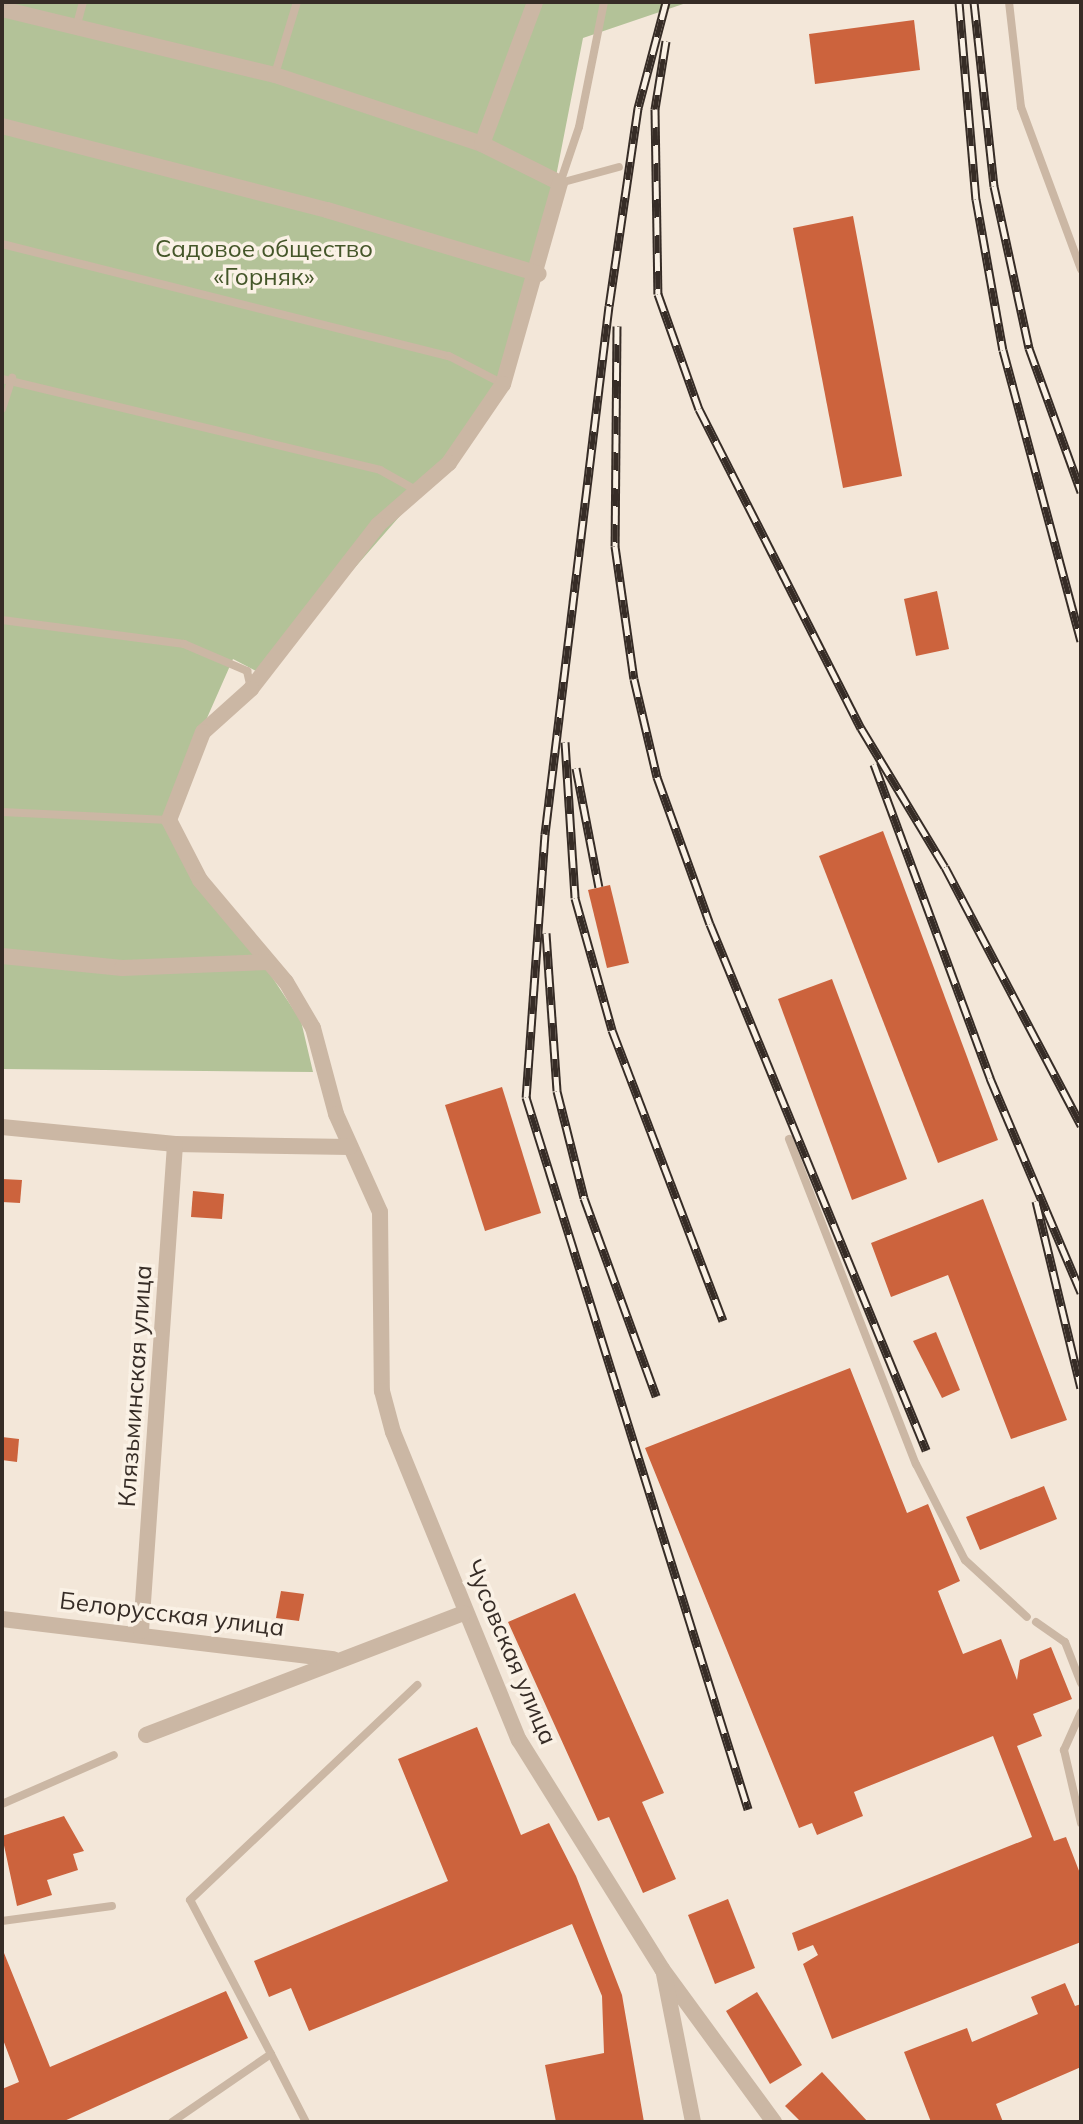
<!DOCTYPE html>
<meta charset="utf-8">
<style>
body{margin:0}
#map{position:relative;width:1083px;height:2124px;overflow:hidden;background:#f3e7d9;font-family:Mulish,sans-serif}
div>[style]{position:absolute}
.green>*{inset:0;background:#b3c298}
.building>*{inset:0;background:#cc633d}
.lane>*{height:8px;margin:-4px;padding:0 4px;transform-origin:4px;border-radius:4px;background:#cbb7a4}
.street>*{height:16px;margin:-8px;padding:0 8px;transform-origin:8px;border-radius:8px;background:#cbb7a4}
.rail>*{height:9px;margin-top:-4.5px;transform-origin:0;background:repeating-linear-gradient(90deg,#faf1e5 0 18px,#362c26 0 36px);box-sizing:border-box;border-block:2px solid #362c26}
span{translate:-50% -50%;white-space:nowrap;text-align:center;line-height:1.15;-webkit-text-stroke:7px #faf1e5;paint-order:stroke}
.park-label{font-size:24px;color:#445629}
.street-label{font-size:24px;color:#362c26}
.frame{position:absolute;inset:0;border:4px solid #362c26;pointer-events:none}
</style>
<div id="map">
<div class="green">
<i style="clip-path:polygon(2px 2px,689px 2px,583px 38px,552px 197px,505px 370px,447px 462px,262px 674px,233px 659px,177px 786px,169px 820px,301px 1021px,313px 1072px,2px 1069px)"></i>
</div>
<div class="building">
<i style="clip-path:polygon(914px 20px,920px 70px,815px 84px,809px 34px)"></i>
<i style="clip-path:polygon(853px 216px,902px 476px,843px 488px,793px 228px)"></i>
<i style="clip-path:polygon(937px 591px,949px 649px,916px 656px,904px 599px)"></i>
<i style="clip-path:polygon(883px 831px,998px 1140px,938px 1163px,819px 856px)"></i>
<i style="clip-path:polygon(610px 885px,629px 963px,607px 968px,588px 890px)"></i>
<i style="clip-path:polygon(832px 979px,907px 1179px,852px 1200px,778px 999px)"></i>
<i style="clip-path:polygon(502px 1087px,541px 1213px,485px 1231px,445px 1105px)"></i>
<i style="clip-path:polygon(2px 1179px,22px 1180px,20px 1203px,2px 1202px)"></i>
<i style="clip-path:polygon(193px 1191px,224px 1194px,222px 1219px,191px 1217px)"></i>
<i style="clip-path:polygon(983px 1199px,1067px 1420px,1011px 1439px,948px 1275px,891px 1297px,871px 1243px)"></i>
<i style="clip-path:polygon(936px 1332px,960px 1390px,942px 1398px,913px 1341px)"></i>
<i style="clip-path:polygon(850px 1368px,907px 1513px,928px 1504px,960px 1581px,938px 1591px,963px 1654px,1001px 1639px,1017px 1680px,1020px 1660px,1051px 1647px,1072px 1699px,1033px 1714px,1042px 1736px,1017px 1746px,1054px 1841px,1066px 1837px,1081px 1876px,1081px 1942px,832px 2039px,803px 1964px,818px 1955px,813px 1945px,798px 1951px,792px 1933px,1032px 1837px,993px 1736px,854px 1792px,863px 1816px,817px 1835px,812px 1823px,799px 1828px,645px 1448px)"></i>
<i style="clip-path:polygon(2px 1437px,19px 1439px,17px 1462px,2px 1460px)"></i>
<i style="clip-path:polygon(1044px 1486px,1057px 1519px,980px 1550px,966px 1517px)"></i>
<i style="clip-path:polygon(281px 1591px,304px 1594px,299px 1621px,276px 1618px)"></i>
<i style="clip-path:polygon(575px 1593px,664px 1793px,642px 1802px,676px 1879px,643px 1893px,609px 1817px,598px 1821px,508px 1622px)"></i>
<i style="clip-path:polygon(477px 1727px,521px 1835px,549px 1823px,576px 1876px,622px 1995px,644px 2122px,556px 2122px,545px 2065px,604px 2053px,602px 1996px,572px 1924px,309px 2031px,291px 1988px,269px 1997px,254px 1961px,448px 1881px,398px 1759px)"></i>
<i style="clip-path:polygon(64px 1816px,84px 1851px,73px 1854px,78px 1870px,47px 1880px,52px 1895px,17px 1906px,2px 1836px)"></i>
<i style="clip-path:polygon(728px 1899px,755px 1968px,715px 1984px,688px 1915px)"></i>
<i style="clip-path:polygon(2px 1948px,50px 2067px,226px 1991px,248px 2038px,62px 2122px,2px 2122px,2px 2089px,19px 2082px,2px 2037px)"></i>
<i style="clip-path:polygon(1065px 1983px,1075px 2006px,1081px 2004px,1081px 2067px,996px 2104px,1003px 2122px,931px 2122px,904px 2052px,967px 2028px,972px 2042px,1038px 2014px,1031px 1997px)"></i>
<i style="clip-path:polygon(757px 1992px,802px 2065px,770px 2084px,726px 2011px)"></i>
<i style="clip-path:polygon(822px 2072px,868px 2122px,801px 2122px,785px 2106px)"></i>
</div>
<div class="lane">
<i style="left:604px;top:2px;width:127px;rotate:101.3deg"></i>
<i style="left:579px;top:127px;width:59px;rotate:108.7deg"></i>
<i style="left:560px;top:183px;width:61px;rotate:-15.2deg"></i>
<i style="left:1009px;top:2px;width:106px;rotate:83.5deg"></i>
<i style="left:1021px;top:107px;width:173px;rotate:69.7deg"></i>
<i style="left:76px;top:28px;width:27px;rotate:-75deg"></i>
<i style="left:275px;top:74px;width:75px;rotate:-73deg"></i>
<i style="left:2px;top:244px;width:461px;rotate:14.1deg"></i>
<i style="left:449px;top:356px;width:61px;rotate:27.4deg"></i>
<i style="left:2px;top:379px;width:389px;rotate:13.5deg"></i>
<i style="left:380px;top:470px;width:41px;rotate:29.1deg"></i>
<i style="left:2px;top:409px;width:33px;rotate:-72deg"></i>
<i style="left:2px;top:620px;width:184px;rotate:7.5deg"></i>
<i style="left:184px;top:644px;width:69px;rotate:23.2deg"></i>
<i style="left:247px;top:671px;width:18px;rotate:77deg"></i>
<i style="left:2px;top:812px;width:166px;rotate:2.8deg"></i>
<i style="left:789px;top:1139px;width:349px;rotate:68.7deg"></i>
<i style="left:916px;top:1464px;width:108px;rotate:63deg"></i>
<i style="left:965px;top:1560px;width:84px;rotate:42.6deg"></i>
<i style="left:1036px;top:1622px;width:35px;rotate:35deg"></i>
<i style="left:1065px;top:1642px;width:44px;rotate:68.7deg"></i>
<i style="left:1081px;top:1712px;width:42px;rotate:114.1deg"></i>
<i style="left:1064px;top:1750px;width:75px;rotate:76.9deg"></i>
<i style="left:2px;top:1804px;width:122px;rotate:-23.6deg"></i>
<i style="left:2px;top:1921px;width:111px;rotate:-7.8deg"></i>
<i style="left:271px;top:2054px;width:174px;rotate:-117.7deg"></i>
<i style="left:190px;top:1900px;width:313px;rotate:-43.4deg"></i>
<i style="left:172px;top:2122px;width:120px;rotate:-34.5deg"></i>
<i style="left:271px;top:2054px;width:76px;rotate:62.8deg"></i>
</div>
<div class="street">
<i style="left:2px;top:9px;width:281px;rotate:13.6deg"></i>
<i style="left:275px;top:75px;width:218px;rotate:18.4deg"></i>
<i style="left:482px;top:144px;width:87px;rotate:26.6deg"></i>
<i style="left:560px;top:183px;width:209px;rotate:105.8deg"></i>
<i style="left:503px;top:384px;width:96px;rotate:124.4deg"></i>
<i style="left:449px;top:463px;width:94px;rotate:138.9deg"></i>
<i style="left:378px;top:525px;width:207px;rotate:127.8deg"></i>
<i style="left:251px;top:689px;width:64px;rotate:138.1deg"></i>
<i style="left:203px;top:732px;width:94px;rotate:111.1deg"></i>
<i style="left:169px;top:820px;width:68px;rotate:62.7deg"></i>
<i style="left:200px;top:880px;width:133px;rotate:49.9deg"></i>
<i style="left:286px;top:982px;width:53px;rotate:59.6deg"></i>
<i style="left:313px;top:1028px;width:89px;rotate:75deg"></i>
<i style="left:336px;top:1114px;width:107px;rotate:65.8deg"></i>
<i style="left:380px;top:1212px;width:179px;rotate:89.4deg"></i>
<i style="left:382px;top:1391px;width:42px;rotate:75deg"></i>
<i style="left:393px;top:1432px;width:333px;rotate:67.8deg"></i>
<i style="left:519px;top:1740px;width:270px;rotate:58deg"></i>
<i style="left:662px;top:1969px;width:190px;rotate:53.8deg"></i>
<i style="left:2px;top:126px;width:336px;rotate:14.5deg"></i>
<i style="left:327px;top:210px;width:221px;rotate:16.8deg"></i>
<i style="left:482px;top:144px;width:152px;rotate:-69.5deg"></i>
<i style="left:2px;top:956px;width:121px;rotate:5.7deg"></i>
<i style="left:122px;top:968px;width:146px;rotate:-2.4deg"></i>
<i style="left:2px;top:1127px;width:174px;rotate:5.6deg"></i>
<i style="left:175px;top:1144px;width:175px;rotate:1deg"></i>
<i style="left:2px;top:1619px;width:334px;rotate:6.9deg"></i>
<i style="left:141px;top:1631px;width:488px;rotate:-86deg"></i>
<i style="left:146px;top:1735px;width:340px;rotate:-21deg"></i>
<i style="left:664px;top:1974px;width:151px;rotate:78.9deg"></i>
</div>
<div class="rail">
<i style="left:666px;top:2px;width:110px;rotate:104.8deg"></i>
<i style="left:638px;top:108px;width:200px;rotate:98.3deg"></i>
<i style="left:609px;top:306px;width:532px;rotate:96.91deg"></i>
<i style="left:545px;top:834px;width:264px;rotate:94.1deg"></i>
<i style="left:526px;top:1097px;width:746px;rotate:72.68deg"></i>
<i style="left:959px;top:2px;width:198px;rotate:85.1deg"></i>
<i style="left:976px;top:199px;width:153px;rotate:79.9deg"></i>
<i style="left:1003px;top:350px;width:301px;rotate:75deg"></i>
<i style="left:974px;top:2px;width:185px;rotate:83.8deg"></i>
<i style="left:994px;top:186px;width:166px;rotate:77.8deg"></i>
<i style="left:1029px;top:348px;width:153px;rotate:70.1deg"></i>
<i style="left:666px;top:41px;width:69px;rotate:99.2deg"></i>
<i style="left:655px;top:109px;width:185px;rotate:89.1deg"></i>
<i style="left:658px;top:294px;width:122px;rotate:70.4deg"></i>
<i style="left:699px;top:409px;width:358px;rotate:63.1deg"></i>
<i style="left:861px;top:728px;width:162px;rotate:58.9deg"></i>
<i style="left:945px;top:867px;width:292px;rotate:62.2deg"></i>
<i style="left:617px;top:326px;width:220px;rotate:90.5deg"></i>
<i style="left:615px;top:546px;width:134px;rotate:81.9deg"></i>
<i style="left:634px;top:679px;width:101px;rotate:76.8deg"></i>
<i style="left:657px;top:777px;width:156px;rotate:70.2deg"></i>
<i style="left:710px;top:924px;width:569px;rotate:67.67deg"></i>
<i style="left:565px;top:742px;width:156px;rotate:86.3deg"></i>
<i style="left:575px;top:898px;width:137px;rotate:74.3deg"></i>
<i style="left:612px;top:1030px;width:311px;rotate:69.1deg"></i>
<i style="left:874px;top:764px;width:335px;rotate:69.7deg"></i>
<i style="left:990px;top:1078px;width:233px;rotate:67deg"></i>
<i style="left:576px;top:768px;width:121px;rotate:79.1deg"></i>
<i style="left:546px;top:933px;width:158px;rotate:86deg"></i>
<i style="left:557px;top:1091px;width:110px;rotate:75.8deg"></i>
<i style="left:584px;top:1198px;width:211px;rotate:70deg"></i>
<i style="left:1036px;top:1201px;width:192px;rotate:76.5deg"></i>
</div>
<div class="park-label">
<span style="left:264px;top:263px">Садовое общество<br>«Горняк»</span>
</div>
<div class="street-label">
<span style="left:135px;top:1386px;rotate:-86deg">Клязьминская улица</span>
<span style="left:172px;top:1614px;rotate:7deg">Белорусская улица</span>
<span style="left:511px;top:1652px;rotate:67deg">Чусовская улица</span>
</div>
<div class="frame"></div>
</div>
